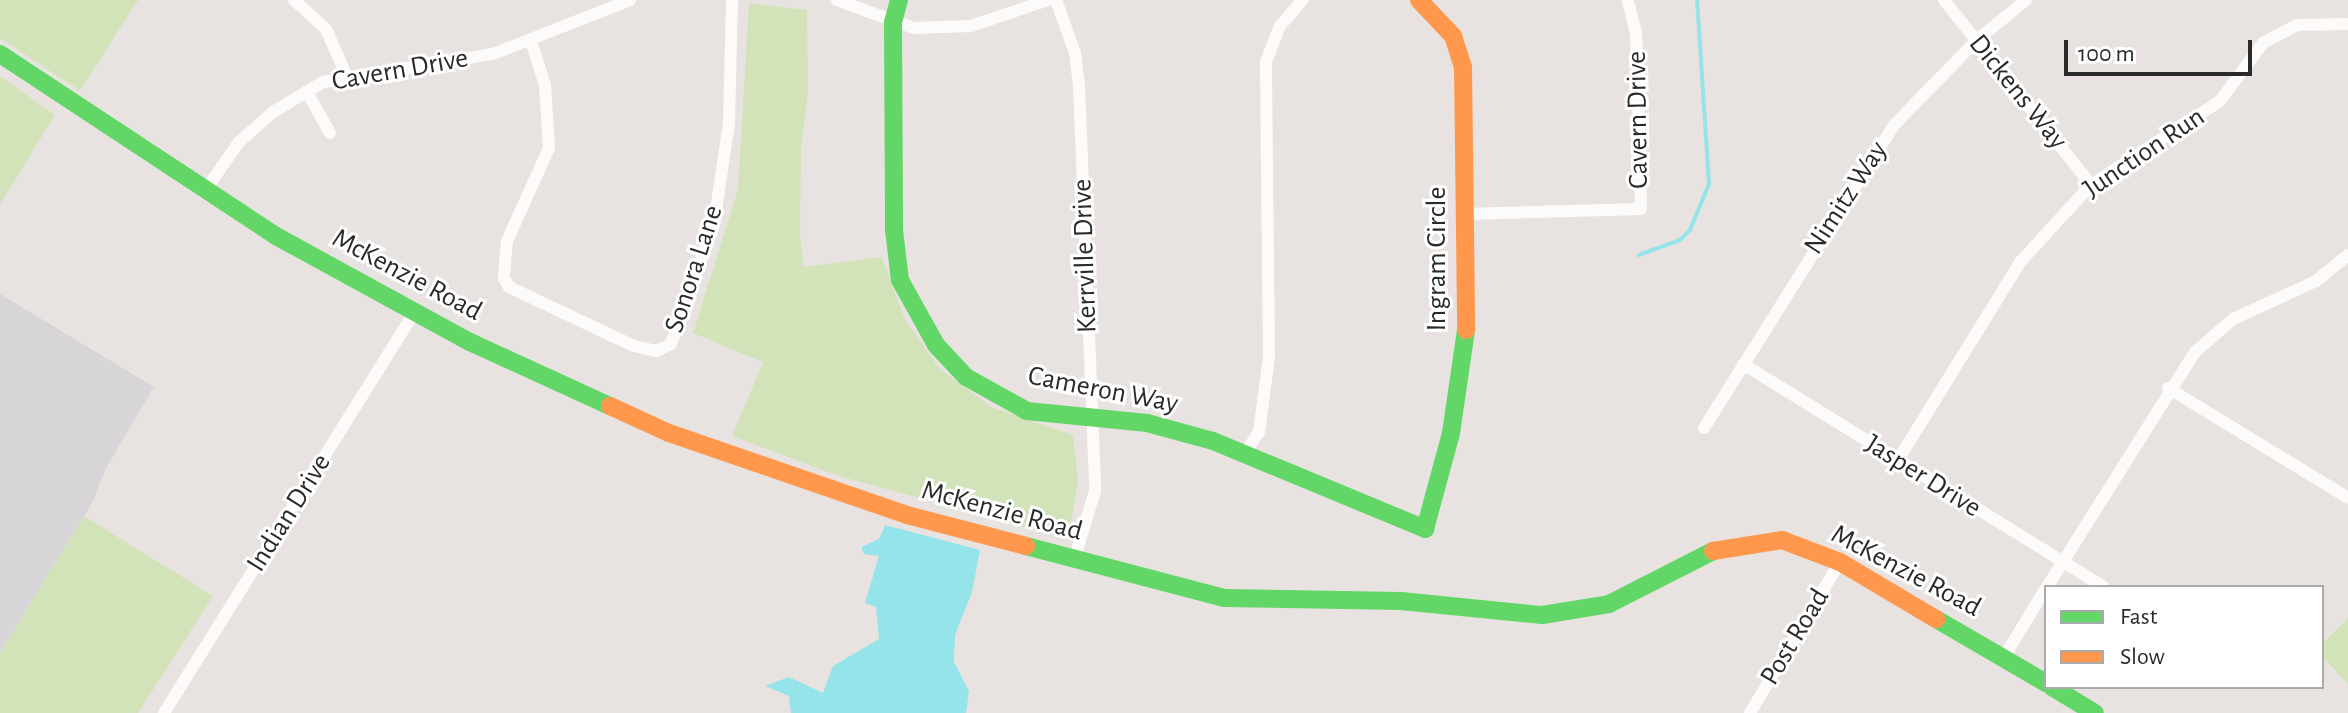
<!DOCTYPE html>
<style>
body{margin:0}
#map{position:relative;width:2348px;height:713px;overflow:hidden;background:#e8e3e0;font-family:"Alegreya Sans",sans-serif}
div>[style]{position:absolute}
.industrial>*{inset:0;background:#d7d5d7}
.green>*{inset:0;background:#d2e2b9}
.water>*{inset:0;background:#94e4e9}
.stream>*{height:4px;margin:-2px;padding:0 2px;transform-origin:2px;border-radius:2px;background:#94e4e9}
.street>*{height:12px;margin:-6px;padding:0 6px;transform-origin:6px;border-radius:6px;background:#fcfbfa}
.fast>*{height:18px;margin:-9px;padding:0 9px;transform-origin:9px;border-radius:9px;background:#63d668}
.slow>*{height:18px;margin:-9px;padding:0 9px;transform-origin:9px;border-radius:9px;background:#ff974d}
span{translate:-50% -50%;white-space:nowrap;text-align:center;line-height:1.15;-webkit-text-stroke:6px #fff;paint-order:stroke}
.street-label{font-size:28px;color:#2a2a2a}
.legend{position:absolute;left:2044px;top:585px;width:280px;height:104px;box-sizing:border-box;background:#fff;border:2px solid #aaa;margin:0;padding:10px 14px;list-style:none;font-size:24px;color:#2a2a2a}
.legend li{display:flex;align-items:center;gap:16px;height:40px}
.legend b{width:40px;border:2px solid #aaa}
.scale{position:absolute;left:2064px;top:40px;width:188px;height:36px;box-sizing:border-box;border:4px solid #2a2a2a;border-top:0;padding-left:10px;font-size:24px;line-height:28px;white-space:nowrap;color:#2a2a2a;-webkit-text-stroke:6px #fff;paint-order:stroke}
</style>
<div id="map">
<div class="industrial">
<i style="clip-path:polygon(0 294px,154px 387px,106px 468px,92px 503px,0 653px)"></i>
</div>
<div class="green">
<i style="clip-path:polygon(0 0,138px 0,80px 91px,0 38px)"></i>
<i style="clip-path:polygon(749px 3px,807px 10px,808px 92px,801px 149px,800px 235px,804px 267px,882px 257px,905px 320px,940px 369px,991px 407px,1073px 435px,1078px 482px,1070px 528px,1056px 536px,836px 475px,732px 436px,763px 362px,693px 333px,738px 190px)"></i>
<i style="clip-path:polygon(0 76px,55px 115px,0 204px)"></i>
<i style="clip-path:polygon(84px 516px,213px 596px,138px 713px,0 713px,0 653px)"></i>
<i style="clip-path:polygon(2348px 618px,2348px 684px,2322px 656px,2322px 644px)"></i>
</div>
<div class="water">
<i style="clip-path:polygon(885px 525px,980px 550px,972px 592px,955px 635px,954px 662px,969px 691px,966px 713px,791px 713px,789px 696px,765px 686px,789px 677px,823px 693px,833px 666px,879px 639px,876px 607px,865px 603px,879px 556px,864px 554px,861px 547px,879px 539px)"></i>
</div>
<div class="stream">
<i style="left:1639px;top:255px;width:44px;rotate:-20.1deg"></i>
<i style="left:1680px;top:240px;width:14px;rotate:-45deg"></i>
<i style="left:1690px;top:230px;width:50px;rotate:-67.6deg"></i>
<i style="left:1709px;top:184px;width:184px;rotate:-93.7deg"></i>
</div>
<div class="street">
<i style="left:294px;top:0;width:43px;rotate:42.2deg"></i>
<i style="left:326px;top:29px;width:52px;rotate:66.4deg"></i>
<i style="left:837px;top:0;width:82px;rotate:20deg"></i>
<i style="left:914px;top:28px;width:57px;rotate:-2deg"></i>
<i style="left:971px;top:26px;width:81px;rotate:-18.7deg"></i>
<i style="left:1056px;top:0;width:56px;rotate:70.3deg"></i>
<i style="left:1075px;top:53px;width:32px;rotate:83deg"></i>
<i style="left:1079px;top:85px;width:406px;rotate:87.7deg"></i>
<i style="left:1095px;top:491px;width:72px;rotate:106.9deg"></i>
<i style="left:1944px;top:0;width:236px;rotate:51.5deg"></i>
<i style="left:531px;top:41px;width:46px;rotate:72.3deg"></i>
<i style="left:545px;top:85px;width:63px;rotate:86.4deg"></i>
<i style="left:549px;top:148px;width:102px;rotate:114.3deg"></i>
<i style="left:507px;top:241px;width:37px;rotate:95deg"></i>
<i style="left:504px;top:278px;width:10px;rotate:61deg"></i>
<i style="left:509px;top:287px;width:138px;rotate:25.3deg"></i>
<i style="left:634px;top:346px;width:23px;rotate:13deg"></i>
<i style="left:656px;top:351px;width:17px;rotate:-25deg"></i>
<i style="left:671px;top:344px;width:127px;rotate:-70.3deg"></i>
<i style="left:714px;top:224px;width:102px;rotate:-81.6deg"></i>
<i style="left:729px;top:123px;width:123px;rotate:-88.6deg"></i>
<i style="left:307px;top:92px;width:47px;rotate:60.7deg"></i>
<i style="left:204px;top:192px;width:61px;rotate:-55deg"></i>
<i style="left:239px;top:142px;width:45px;rotate:-41.4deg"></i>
<i style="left:273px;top:112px;width:58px;rotate:-31deg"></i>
<i style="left:323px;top:82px;width:172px;rotate:-9.4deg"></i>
<i style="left:493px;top:54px;width:147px;rotate:-21.5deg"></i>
<i style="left:1465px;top:214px;width:176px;rotate:-1.6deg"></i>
<i style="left:1641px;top:209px;width:176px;rotate:-91.6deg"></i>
<i style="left:1636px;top:33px;width:34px;rotate:-104deg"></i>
<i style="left:1743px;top:364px;width:424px;rotate:31.7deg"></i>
<i style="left:2168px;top:388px;width:211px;rotate:31.4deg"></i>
<i style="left:1704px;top:428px;width:359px;rotate:-57.9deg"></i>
<i style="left:1895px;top:124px;width:117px;rotate:-45.7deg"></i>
<i style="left:1977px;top:40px;width:63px;rotate:-39.2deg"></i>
<i style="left:1244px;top:455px;width:27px;rotate:-57deg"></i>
<i style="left:1259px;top:432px;width:76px;rotate:-82.4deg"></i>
<i style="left:1269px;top:357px;width:295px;rotate:-90.6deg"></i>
<i style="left:1266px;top:62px;width:39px;rotate:-69deg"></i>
<i style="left:1280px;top:26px;width:35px;rotate:-49deg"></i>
<i style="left:1898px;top:460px;width:234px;rotate:-58.3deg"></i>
<i style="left:2021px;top:261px;width:103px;rotate:-47.4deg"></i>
<i style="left:2091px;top:185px;width:154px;rotate:-33.1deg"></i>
<i style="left:2220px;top:101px;width:72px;rotate:-53.4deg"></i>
<i style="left:2263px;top:43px;width:38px;rotate:-28deg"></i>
<i style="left:2297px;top:25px;width:51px;rotate:-1.1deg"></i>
<i style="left:2047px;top:587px;width:278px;rotate:-57.8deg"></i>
<i style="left:2195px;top:352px;width:50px;rotate:-41deg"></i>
<i style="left:2233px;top:319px;width:91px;rotate:-24.6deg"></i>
<i style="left:2316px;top:281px;width:41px;rotate:-39.1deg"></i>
<i style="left:2004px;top:657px;width:81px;rotate:-58.7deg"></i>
<i style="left:164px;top:713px;width:473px;rotate:-58deg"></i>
<i style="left:1750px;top:713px;width:176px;rotate:-59.2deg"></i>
</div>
<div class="fast">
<i style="left:899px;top:0;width:24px;rotate:105deg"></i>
<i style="left:893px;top:23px;width:207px;rotate:89.7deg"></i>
<i style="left:894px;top:230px;width:50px;rotate:83.2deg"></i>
<i style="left:900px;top:280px;width:74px;rotate:61deg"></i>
<i style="left:936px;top:345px;width:44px;rotate:46.8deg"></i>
<i style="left:966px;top:377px;width:70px;rotate:29.1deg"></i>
<i style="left:1027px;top:411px;width:121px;rotate:5.7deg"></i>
<i style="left:1147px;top:423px;width:68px;rotate:15.3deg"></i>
<i style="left:1213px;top:441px;width:230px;rotate:22.5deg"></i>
<i style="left:1425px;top:529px;width:99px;rotate:-74.8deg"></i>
<i style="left:1451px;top:433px;width:104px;rotate:-81.7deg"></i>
<i style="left:0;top:54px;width:331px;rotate:33.4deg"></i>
<i style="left:276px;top:236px;width:221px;rotate:28.7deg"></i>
<i style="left:470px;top:342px;width:154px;rotate:24.6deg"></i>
<i style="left:1026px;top:546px;width:205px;rotate:14.7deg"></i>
<i style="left:1224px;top:598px;width:177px;rotate:1deg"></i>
<i style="left:1401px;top:601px;width:142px;rotate:5.7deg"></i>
<i style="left:1542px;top:615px;width:68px;rotate:-9.3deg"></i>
<i style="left:1609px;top:604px;width:117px;rotate:-27deg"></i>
<i style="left:1936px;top:619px;width:127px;rotate:30.2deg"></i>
<i style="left:2052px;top:687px;width:50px;rotate:31.2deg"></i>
</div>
<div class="slow">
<i style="left:1419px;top:0;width:50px;rotate:46.6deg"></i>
<i style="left:1453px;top:36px;width:33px;rotate:72deg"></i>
<i style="left:1463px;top:67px;width:263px;rotate:89.3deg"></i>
<i style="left:610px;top:406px;width:65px;rotate:24.6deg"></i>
<i style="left:669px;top:433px;width:252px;rotate:19deg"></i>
<i style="left:907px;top:515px;width:123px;rotate:14.6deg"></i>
<i style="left:1713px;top:551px;width:70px;rotate:-9.1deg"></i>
<i style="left:1782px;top:540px;width:62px;rotate:20.8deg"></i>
<i style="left:1840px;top:562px;width:112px;rotate:30.7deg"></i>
</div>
<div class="street-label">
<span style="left:400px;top:70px;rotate:-10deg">Cavern Drive</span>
<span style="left:2018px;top:92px;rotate:51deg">Dickens Way</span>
<span style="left:1638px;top:120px;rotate:-91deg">Cavern Drive</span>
<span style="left:2144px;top:153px;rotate:-34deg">Junction Run</span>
<span style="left:1846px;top:198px;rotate:-57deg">Nimitz Way</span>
<span style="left:1085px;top:256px;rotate:-92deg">Kerrville Drive</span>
<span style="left:1437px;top:259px;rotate:-90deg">Ingram Circle</span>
<span style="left:694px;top:269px;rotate:-72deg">Sonora Lane</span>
<span style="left:407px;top:275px;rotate:28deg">McKenzie Road</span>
<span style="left:1103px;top:390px;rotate:11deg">Cameron Way</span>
<span style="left:1923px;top:476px;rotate:32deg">Jasper Drive</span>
<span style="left:1002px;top:511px;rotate:15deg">McKenzie Road</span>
<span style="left:289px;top:513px;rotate:-58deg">Indian Drive</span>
<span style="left:1906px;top:571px;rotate:28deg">McKenzie Road</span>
<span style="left:1795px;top:637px;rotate:-59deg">Post Road</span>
</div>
<ul class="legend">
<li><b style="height:10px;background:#63d668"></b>Fast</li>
<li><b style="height:10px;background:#ff974d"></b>Slow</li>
</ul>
<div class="scale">100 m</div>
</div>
